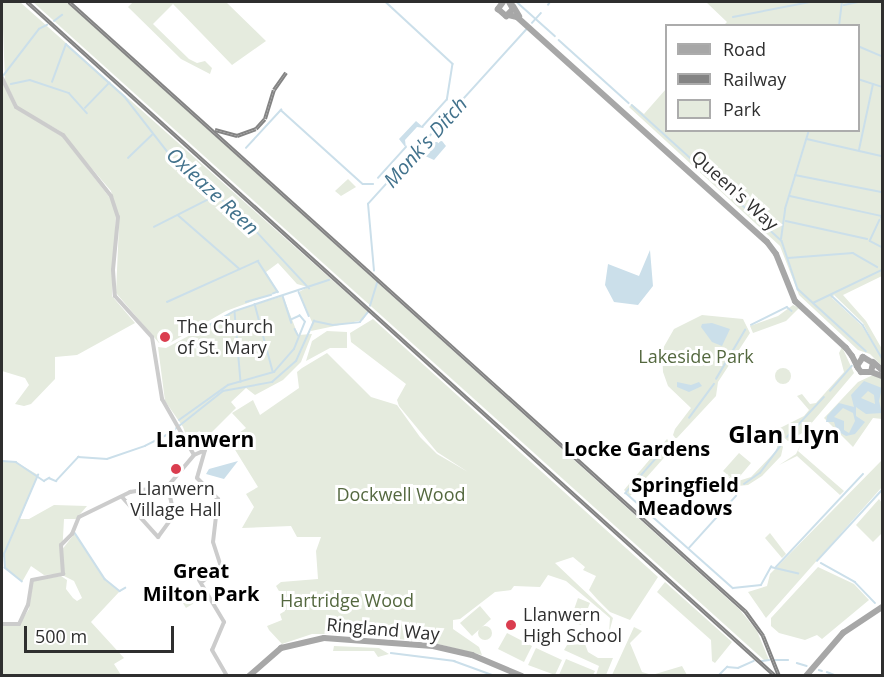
<!DOCTYPE html>
<style>
body{margin:0}
#map{position:relative;width:884px;height:677px;overflow:hidden;background:#fff;font-family:"Open Sans",sans-serif}
div>[style]{position:absolute}
.green>*{inset:0;background:#e5ebde}
.round{border-radius:50%}
.water>*{inset:0;background:#cbdfea}
.stream>*{height:1.5px;margin:-0.75px;padding:0 0.75px;transform-origin:0.75px;border-radius:0.75px;background:#cbdfea}
.minor>*{height:4px;margin:-2px;padding:0 2px;transform-origin:2px;border-radius:2px;background:#ccc}
.major>*{height:6px;margin:-3px;padding:0 3px;transform-origin:3px;border-radius:3px;background:#a7a7a7}
.rail>*{height:4px;margin-top:-2px;transform-origin:0;background:repeating-linear-gradient(90deg,#fff 0 4.5px,#848484 0 9px);box-sizing:border-box;border-block:2px solid #848484}
.dots>*{width:16px;height:16px;translate:-50% -50%;box-sizing:border-box;border:3px solid #fff;border-radius:50%}
span{translate:-50% -50%;white-space:nowrap;text-align:center;line-height:1.15;-webkit-text-stroke:6px #fff;paint-order:stroke}
.street-label{font-size:18px;color:#2f2f2f}
.poi-label{font-size:18px;color:#2f2f2f}
.left{translate:0 -50%;text-align:left}
.park-label{font-size:18px;color:#54683f}
.water-label{font-size:20px;color:#42728c;font-style:italic}
.neighbourhood-label{font-size:20px;color:#000;font-weight:700}
.quarter-label{font-size:21px;color:#000;font-weight:700}
.district-label{font-size:24px;color:#000;font-weight:700}
.frame{position:absolute;inset:0;border:3px solid #2f2f2f;pointer-events:none}
.legend{position:absolute;left:665px;top:24px;width:195px;height:108px;box-sizing:border-box;background:#fff;border:2px solid #acacac;margin:0;padding:8px 10px;list-style:none;font-size:18px;color:#2f2f2f}
.legend li{display:flex;align-items:center;gap:12px;height:30px}
.legend b{width:30px;border:2px solid #acacac}
.scale{position:absolute;left:24px;top:626px;width:150px;height:27px;box-sizing:border-box;border:3px solid #2f2f2f;border-top:0;padding-left:8px;font-size:18px;line-height:21px;white-space:nowrap;color:#2f2f2f;-webkit-text-stroke:4px #fff;paint-order:stroke}
</style>
<div id="map">
<div class="green">
<i style="clip-path:polygon(2px 2px,20px 2px,368px 312px,363px 320px,311px 331px,312px 322px,299px 292px,308px 287px,297px 284px,278px 263px,266px 272px,278px 292px,226px 311px,168px 344px,159px 343px,116px 293px,119px 224px,111px 191px,60px 131px,18px 107px,5px 81px)"></i>
<i style="clip-path:polygon(33px 2px,66px 2px,71px 6px,740px 610px,757px 631px,769px 660px,764px 660px)"></i>
<i style="clip-path:polygon(133px 2px,226px 2px,266px 41px,232px 65px,173px 4px,153px 24px,189px 59px,197px 63px,205px 61px,212px 68px,210px 74px,181px 59px,128px 7px)"></i>
<i style="clip-path:polygon(evenodd,706px 2px,882px 2px,882px 276px,843px 295px,866px 321px,882px 349px,882px 366px,870px 354px,858px 350px,799px 295px,780px 246px,629px 107px,632px 104px,644px 114px,666px 89px,666px 130px,858px 130px,858px 26px,724px 25px,727px 22px,706px 2px,834px 295px,863px 323px,878px 352px,862px 326px,832px 298px,834px 295px)"></i>
<i style="clip-path:polygon(2px 81px,17px 109px,63px 137px,113px 202px,116px 214px,112px 296px,135px 323px,77px 355px,55px 357px,55px 379px,31px 404px,24px 406px,15px 404px,29px 385px,25px 378px,2px 371px)"></i>
<i style="clip-path:polygon(348px 179px,356px 187px,341px 196px,335px 191px)"></i>
<i style="clip-path:polygon(283px 296px,298px 335px,312px 334px,301px 362px,283px 380px,255px 395px,246px 388px,231px 402px,236px 408px,207px 437px,199px 431px,189px 443px,183px 427px,165px 401px,158px 347px,166px 348px,235px 311px)"></i>
<i style="clip-path:polygon(793px 305px,799px 308px,786px 321px,753px 333px,750px 326px,778px 316px)"></i>
<i style="clip-path:polygon(702px 315px,743px 319px,750px 333px,718px 382px,716px 396px,676px 439px,673px 435px,675px 429px,691px 408px,668px 386px,663px 372px,662px 350px,674px 329px)"></i>
<i style="clip-path:polygon(373px 319px,658px 577px,630px 620px,610px 612px,597px 599px,589px 590px,596px 576px,583px 570px,585px 567px,573px 557px,555px 563px,613px 618px,609px 633px,610px 618px,566px 581px,548px 575px,540px 587px,514px 586px,511px 590px,495px 592px,460px 619px,453px 620px,453px 629px,479px 647px,482px 655px,430px 642px,343px 634px,312px 634px,282px 644px,269px 630px,267px 626px,282px 620px,280px 614px,285px 611px,283px 598px,276px 586px,281px 582px,318px 579px,316px 551px,321px 537px,297px 537px,291px 526px,242px 528px,254px 507px,246px 494px,258px 487px,229px 440px,246px 428px,232px 413px,253px 400px,260px 415px,299px 388px,297px 372px,302px 368px,327px 353px,371px 397px,397px 405px,420px 437px,437px 454px,468px 472px,437px 452px,399px 406px,397px 400px,406px 384px,351px 342px,350px 333px)"></i>
<i style="clip-path:polygon(327px 331px,347px 332px,347px 348px,330px 348px,306px 361px,312px 341px)"></i>
<i style="clip-path:polygon(842px 347px,854px 373px,804px 432px,788px 441px,772px 427px,780px 428px,804px 416px,809px 410px,797px 396px,802px 394px,810px 404px,816px 403px,844px 372px,839px 353px)"></i>
<i class="round" style="left:775px;top:368px;width:16px;height:16px"></i>
<i style="clip-path:polygon(873px 375px,882px 379px,882px 419px,873px 418px,853px 447px,824px 418px,858px 382px)"></i>
<i style="clip-path:polygon(804px 438px,798px 451px,844px 491px,840px 495px,797px 456px,779px 465px,796px 454px)"></i>
<i style="clip-path:polygon(667px 439px,673px 445px,670px 451px,630px 496px,624px 490px)"></i>
<i style="clip-path:polygon(779px 440px,783px 447px,781px 456px,762px 476px,748px 485px,727px 487px,732px 482px,728px 476px,735px 481px,723px 471px,739px 453px,751px 463px,735px 482px,751px 477px,776px 451px)"></i>
<i style="clip-path:polygon(882px 460px,882px 487px,766px 618px,748px 592px,767px 586px,770px 574px)"></i>
<i style="clip-path:polygon(2px 461px,16px 462px,38px 475px,20px 519px,29px 519px,54px 505px,87px 506px,76px 519px,64px 519px,61px 574px,44px 575px,31px 566px,22px 582px,5px 568px,4px 557px,2px 558px)"></i>
<i style="clip-path:polygon(879px 499px,882px 503px,882px 533px,873px 542px,856px 525px)"></i>
<i style="clip-path:polygon(75px 533px,105px 579px,120px 591px,91px 622px,124px 658px,114px 664px,121px 675px,2px 676px,2px 626px,20px 623px,29px 609px,33px 581px,61px 576px,67px 580px,66px 589px,73px 598px,77px 601px,82px 598px,74px 581px,64px 576px,61px 551px)"></i>
<i style="clip-path:polygon(770px 533px,786px 554px,782px 558px,765px 538px)"></i>
<i style="clip-path:polygon(818px 567px,854px 584px,869px 600px,822px 639px,817px 635px,805px 640px,779px 633px,771px 626px,771px 618px)"></i>
<i style="clip-path:polygon(665px 582px,732px 642px,715px 663px,712px 661px,711px 640px,657px 592px)"></i>
<i style="clip-path:polygon(200px 587px,206px 596px,186px 608px,181px 600px)"></i>
<i style="clip-path:polygon(578px 598px,590px 603px,581px 625px,570px 621px)"></i>
<i style="clip-path:polygon(480px 606px,491px 619px,472px 636px,460px 623px)"></i>
<i class="round" style="left:478px;top:626px;width:14px;height:14px"></i>
<i style="clip-path:polygon(634px 627px,642px 631px,630px 643px,642px 672px,652px 675px,682px 666px,687px 675px,612px 675px)"></i>
<i style="clip-path:polygon(507px 633px,532px 646px,524px 662px,498px 649px)"></i>
<i style="clip-path:polygon(585px 644px,588px 652px,598px 658px,613px 658px,606px 675px,596px 675px,599px 666px,564px 650px,567px 645px)"></i>
<i style="clip-path:polygon(334px 646px,379px 648px,389px 654px,378px 657px,374px 651px,333px 651px)"></i>
<i style="clip-path:polygon(536px 648px,562px 660px,555px 675px,528px 665px)"></i>
<i style="clip-path:polygon(566px 659px,595px 671px,593px 675px,559px 675px)"></i>
</div>
<div class="water">
<i style="clip-path:polygon(416px 121px,424px 128px,417px 127px,405px 140px,406px 148px,399px 139px)"></i>
<i style="clip-path:polygon(442px 141px,446px 146px,434px 160px,423px 155px,431px 143px)"></i>
<i style="clip-path:polygon(650px 250px,653px 286px,638px 305px,614px 302px,605px 285px,608px 264px,639px 276px)"></i>
<i style="clip-path:polygon(712px 323px,730px 329px,722px 346px,712px 342px,701px 327px,702px 324px)"></i>
<i style="clip-path:polygon(evenodd,864px 381px,882px 388px,879px 401px,882px 413px,866px 414px,856px 407px,856px 416px,865px 422px,855px 434px,846px 436px,837px 431px,834px 422px,826px 422px,827px 416px,839px 403px,854px 407px,851px 395px,864px 381px,868px 391px,874px 395px,875px 404px,861px 398px,868px 391px,864px 381px,843px 408px,853px 413px,855px 421px,849px 433px,844px 430px,844px 421px,834px 417px,843px 408px)"></i>
<i style="clip-path:polygon(677px 382px,691px 385px,699px 382px,702px 386px,689px 392px,677px 387px)"></i>
<i style="clip-path:polygon(238px 461px,224px 479px,206px 474px,209px 469px)"></i>
</div>
<div class="stream">
<i style="left:386px;top:2px;width:91px;rotate:42.8deg"></i>
<i style="left:453px;top:64px;width:36px;rotate:99deg"></i>
<i style="left:447px;top:100px;width:36px;rotate:132deg"></i>
<i style="left:517px;top:2px;width:51px;rotate:41.8deg"></i>
<i style="left:875px;top:2px;width:7px"></i>
<i style="left:548px;top:5px;width:4px;rotate:-56deg"></i>
<i style="left:844px;top:5px;width:14px;rotate:-12deg"></i>
<i style="left:733px;top:17px;width:78px;rotate:-11deg"></i>
<i style="left:54px;top:21px;width:10px;rotate:-37deg"></i>
<i style="left:532px;top:23px;width:13px;rotate:-48deg"></i>
<i style="left:839px;top:26px;width:24px;rotate:-83deg"></i>
<i style="left:559px;top:40px;width:94px;rotate:42deg"></i>
<i style="left:858px;top:46px;width:26px;rotate:23deg"></i>
<i style="left:3px;top:76px;width:59px;rotate:-52.5deg"></i>
<i style="left:39px;top:29px;width:9px;rotate:-27deg"></i>
<i style="left:858px;top:79px;width:25px;rotate:18deg"></i>
<i style="left:52px;top:82px;width:40px;rotate:-69.8deg"></i>
<i style="left:66px;top:44px;width:79px;rotate:41.9deg"></i>
<i style="left:125px;top:97px;width:80px;rotate:52.1deg"></i>
<i style="left:174px;top:160px;width:91px;rotate:39.6deg"></i>
<i style="left:244px;top:218px;width:96px;rotate:47.1deg"></i>
<i style="left:11px;top:84px;width:19px;rotate:-12deg"></i>
<i style="left:30px;top:80px;width:41px;rotate:18.4deg"></i>
<i style="left:69px;top:93px;width:27px;rotate:48deg"></i>
<i style="left:632px;top:105px;width:202px;rotate:42.2deg"></i>
<i style="left:782px;top:241px;width:51px;rotate:71.6deg"></i>
<i style="left:798px;top:289px;width:92px;rotate:42.4deg"></i>
<i style="left:85px;top:108px;width:35px;rotate:-46deg"></i>
<i style="left:807px;top:139px;width:77px;rotate:12.8deg"></i>
<i style="left:246px;top:148px;width:52px;rotate:-47.4deg"></i>
<i style="left:281px;top:110px;width:110px;rotate:42.1deg"></i>
<i style="left:363px;top:184px;width:10px"></i>
<i style="left:859px;top:150px;width:67px;rotate:-78deg"></i>
<i style="left:128px;top:158px;width:33px;rotate:-44deg"></i>
<i style="left:795px;top:175px;width:89px;rotate:11.1deg"></i>
<i style="left:378px;top:178px;width:42px;rotate:-47.9deg"></i>
<i style="left:790px;top:196px;width:94px;rotate:12.3deg"></i>
<i style="left:178px;top:215px;width:82px;rotate:41.1deg"></i>
<i style="left:881px;top:218px;width:3px;rotate:-72deg"></i>
<i style="left:880px;top:220px;width:23px;rotate:115deg"></i>
<i style="left:870px;top:241px;width:13px;rotate:27deg"></i>
<i style="left:786px;top:221px;width:83px;rotate:12.5deg"></i>
<i style="left:154px;top:227px;width:68px;rotate:-26.9deg"></i>
<i style="left:781px;top:239px;width:30px;rotate:-82deg"></i>
<i style="left:785px;top:209px;width:83px;rotate:-73.1deg"></i>
<i style="left:788px;top:258px;width:65px;rotate:-4.4deg"></i>
<i style="left:853px;top:253px;width:28px;rotate:30deg"></i>
<i style="left:374px;top:271px;width:67px;rotate:-95.1deg"></i>
<i style="left:368px;top:204px;width:235px;rotate:-47.8deg"></i>
<i style="left:299px;top:292px;width:26px;rotate:67deg"></i>
<i style="left:831px;top:295px;width:44px;rotate:43.2deg"></i>
<i style="left:863px;top:325px;width:38px;rotate:60deg"></i>
<i style="left:283px;top:296px;width:28px;rotate:72deg"></i>
<i style="left:167px;top:302px;width:100px;rotate:-24.3deg"></i>
<i style="left:258px;top:261px;width:37px;rotate:57deg"></i>
<i style="left:278px;top:292px;width:5px;rotate:158deg"></i>
<i style="left:246px;top:302px;width:26px;rotate:-16deg"></i>
<i style="left:813px;top:303px;width:76px;rotate:-25.6deg"></i>
<i style="left:255px;top:304px;width:69px;rotate:75deg"></i>
<i style="left:370px;top:306px;width:24px;rotate:-73deg"></i>
<i style="left:235px;top:312px;width:70px;rotate:85.1deg"></i>
<i style="left:751px;top:325px;width:40px;rotate:-26.6deg"></i>
<i style="left:787px;top:307px;width:6px;rotate:39deg"></i>
<i style="left:206px;top:327px;width:33px;rotate:-29deg"></i>
<i style="left:235px;top:311px;width:99px;rotate:-18.3deg"></i>
<i style="left:295px;top:329px;width:7px;rotate:63deg"></i>
<i style="left:716px;top:379px;width:57px;rotate:-59.4deg"></i>
<i style="left:830px;top:391px;width:33px;rotate:-49deg"></i>
<i style="left:689px;top:418px;width:42px;rotate:-53.7deg"></i>
<i style="left:179px;top:420px;width:60px;rotate:-35.5deg"></i>
<i style="left:228px;top:385px;width:48px;rotate:-15.8deg"></i>
<i style="left:274px;top:372px;width:30px;rotate:-49deg"></i>
<i style="left:294px;top:349px;width:29px;rotate:-68deg"></i>
<i style="left:305px;top:322px;width:8px;rotate:-130deg"></i>
<i style="left:300px;top:316px;width:10px;rotate:156deg"></i>
<i style="left:787px;top:437px;width:54px;rotate:-47.2deg"></i>
<i style="left:670px;top:443px;width:67px;rotate:131.3deg"></i>
<i style="left:626px;top:493px;width:143px;rotate:41.6deg"></i>
<i style="left:733px;top:588px;width:28px;rotate:-6deg"></i>
<i style="left:761px;top:585px;width:21px;rotate:-61deg"></i>
<i style="left:771px;top:567px;width:28px;rotate:13deg"></i>
<i style="left:2px;top:461px;width:14px;rotate:4deg"></i>
<i style="left:16px;top:462px;width:34px;rotate:34deg"></i>
<i style="left:44px;top:481px;width:6px;rotate:-31deg"></i>
<i style="left:49px;top:478px;width:8px;rotate:23deg"></i>
<i style="left:56px;top:481px;width:33px;rotate:-47deg"></i>
<i style="left:78px;top:457px;width:29px;rotate:4deg"></i>
<i style="left:107px;top:459px;width:40px;rotate:-18.9deg"></i>
<i style="left:145px;top:446px;width:27px;rotate:-27deg"></i>
<i style="left:169px;top:434px;width:69px;rotate:-38.5deg"></i>
<i style="left:223px;top:391px;width:50px;rotate:-10.4deg"></i>
<i style="left:272px;top:382px;width:32px;rotate:-41deg"></i>
<i style="left:296px;top:361px;width:44px;rotate:-65.8deg"></i>
<i style="left:314px;top:321px;width:19px;rotate:12deg"></i>
<i style="left:333px;top:325px;width:27px;rotate:-6deg"></i>
<i style="left:360px;top:322px;width:13px;rotate:-51deg"></i>
<i style="left:744px;top:484px;width:19px;rotate:-35deg"></i>
<i style="left:760px;top:473px;width:35px;rotate:-53deg"></i>
<i style="left:75px;top:533px;width:55px;rotate:56.9deg"></i>
<i style="left:105px;top:579px;width:19px;rotate:39deg"></i>
<i style="left:120px;top:591px;width:6px;rotate:-31deg"></i>
<i style="left:689px;top:548px;width:70px;rotate:-47.9deg"></i>
<i style="left:817px;top:561px;width:96px;rotate:-47.5deg"></i>
<i style="left:821px;top:563px;width:39px;rotate:29deg"></i>
<i style="left:855px;top:582px;width:29px;rotate:46deg"></i>
<i style="left:776px;top:567px;width:127px;rotate:-46.9deg"></i>
<i style="left:22px;top:582px;width:22px;rotate:-141deg"></i>
<i style="left:5px;top:568px;width:14px;rotate:-94deg"></i>
<i style="left:4px;top:554px;width:86px;rotate:-66.7deg"></i>
<i style="left:391px;top:653px;width:64px;rotate:7.2deg"></i>
<i style="left:454px;top:661px;width:44px;rotate:20.1deg"></i>
<i style="left:775px;top:660px;width:13px"></i>
<i style="left:762px;top:661px;width:7px;rotate:-8deg"></i>
<i style="left:797px;top:663px;width:10px;rotate:17deg"></i>
<i style="left:819px;top:670px;width:3px;rotate:18deg"></i>
<i style="left:827px;top:672px;width:11px;rotate:22deg"></i>
<i style="left:718px;top:676px;width:13px;rotate:-45deg"></i>
<i style="left:727px;top:667px;width:11px;rotate:5deg"></i>
<i style="left:738px;top:668px;width:17px;rotate:-24deg"></i>
</div>
<div class="minor">
<i style="left:2px;top:78px;width:32px;rotate:64deg"></i>
<i style="left:16px;top:107px;width:55px;rotate:30.8deg"></i>
<i style="left:63px;top:135px;width:78px;rotate:51.8deg"></i>
<i style="left:111px;top:196px;width:22px;rotate:72deg"></i>
<i style="left:118px;top:217px;width:53px;rotate:95.4deg"></i>
<i style="left:113px;top:270px;width:26px;rotate:86deg"></i>
<i style="left:115px;top:296px;width:55px;rotate:47.9deg"></i>
<i style="left:152px;top:337px;width:63px;rotate:80.8deg"></i>
<i style="left:162px;top:399px;width:64px;rotate:60.3deg"></i>
<i style="left:168px;top:486px;width:40px;rotate:-50deg"></i>
<i style="left:194px;top:455px;width:12px;rotate:-24deg"></i>
<i style="left:205px;top:450px;width:29px;rotate:106deg"></i>
<i style="left:197px;top:478px;width:30px;rotate:45deg"></i>
<i style="left:218px;top:499px;width:43px;rotate:96.6deg"></i>
<i style="left:213px;top:542px;width:25px;rotate:72deg"></i>
<i style="left:221px;top:566px;width:23px;rotate:140deg"></i>
<i style="left:122px;top:497px;width:54px;rotate:48deg"></i>
<i style="left:158px;top:537px;width:27px;rotate:-54deg"></i>
<i style="left:174px;top:515px;width:30px;rotate:-102deg"></i>
<i style="left:199px;top:580px;width:49px;rotate:59.2deg"></i>
<i style="left:224px;top:622px;width:30px;rotate:113deg"></i>
<i style="left:212px;top:650px;width:30px;rotate:60deg"></i>
<i style="left:2px;top:624px;width:17px"></i>
<i style="left:19px;top:624px;width:21px;rotate:-65deg"></i>
<i style="left:28px;top:605px;width:25px;rotate:-81deg"></i>
<i style="left:32px;top:580px;width:32px;rotate:-11deg"></i>
<i style="left:63px;top:574px;width:29px;rotate:-94deg"></i>
<i style="left:61px;top:545px;width:16px;rotate:-45deg"></i>
<i style="left:72px;top:534px;width:18px;rotate:-68deg"></i>
<i style="left:79px;top:517px;width:57px;rotate:-26.1deg"></i>
<i style="left:130px;top:492px;width:38px;rotate:-9deg"></i>
</div>
<div class="major">
<i style="left:503px;top:2px;width:9px;rotate:126deg"></i>
<i style="left:498px;top:9px;width:11px;rotate:41deg"></i>
<i style="left:506px;top:16px;width:10px;rotate:-45deg"></i>
<i style="left:513px;top:9px;width:8px;rotate:-120deg"></i>
<i style="left:513px;top:6px;width:12px;rotate:59deg"></i>
<i style="left:508px;top:15px;width:9px;rotate:13deg"></i>
<i style="left:517px;top:17px;width:336px;rotate:42deg"></i>
<i style="left:767px;top:242px;width:15px;rotate:53deg"></i>
<i style="left:776px;top:254px;width:51px;rotate:68deg"></i>
<i style="left:795px;top:301px;width:69px;rotate:42.7deg"></i>
<i style="left:846px;top:348px;width:10px;rotate:53deg"></i>
<i style="left:852px;top:356px;width:13px;rotate:63deg"></i>
<i style="left:858px;top:368px;width:5px;rotate:53deg"></i>
<i style="left:861px;top:372px;width:10px"></i>
<i style="left:871px;top:372px;width:9px;rotate:-77deg"></i>
<i style="left:873px;top:363px;width:12px;rotate:-149deg"></i>
<i style="left:863px;top:357px;width:11px;rotate:124deg"></i>
<i style="left:873px;top:362px;width:12px;rotate:42deg"></i>
<i style="left:871px;top:372px;width:12px;rotate:20deg"></i>
<i style="left:249px;top:676px;width:43px;rotate:-41.2deg"></i>
<i style="left:281px;top:648px;width:44px;rotate:-13.1deg"></i>
<i style="left:324px;top:638px;width:109px;rotate:4.2deg"></i>
<i style="left:433px;top:646px;width:40px;rotate:13deg"></i>
<i style="left:472px;top:655px;width:54px;rotate:22.8deg"></i>
<i style="left:806px;top:676px;width:57px;rotate:-49.3deg"></i>
<i style="left:843px;top:633px;width:47px;rotate:-33.7deg"></i>
</div>
<div class="rail">
<i style="left:27px;top:2px;width:1007px;rotate:42.02deg"></i>
<i style="left:69px;top:2px;width:910px;rotate:42.02deg"></i>
<i style="left:745px;top:611px;width:31px;rotate:54deg"></i>
<i style="left:763px;top:636px;width:43px;rotate:68.2deg"></i>
<i style="left:215px;top:130px;width:23px;rotate:15deg"></i>
<i style="left:237px;top:136px;width:20px;rotate:-20deg"></i>
<i style="left:256px;top:129px;width:13px;rotate:-48deg"></i>
<i style="left:265px;top:119px;width:30px;rotate:-73deg"></i>
<i style="left:274px;top:90px;width:21px;rotate:-55deg"></i>
</div>
<div class="dots">
<i style="left:165px;top:337px;background:#da3d4f"></i>
<i style="left:176px;top:469px;background:#da3d4f"></i>
<i style="left:511px;top:625px;background:#da3d4f"></i>
</div>
<div class="street-label">
<span style="left:735px;top:190px;rotate:42deg">Queen's Way</span>
<span style="left:383px;top:629px;rotate:5deg">Ringland Way</span>
</div>
<div class="poi-label">
<span class="left" style="left:177px;top:337px">The Church<br>of St. Mary</span>
<span style="left:176px;top:499px">Llanwern<br>Village Hall</span>
<span class="left" style="left:523px;top:625px">Llanwern<br>High School</span>
</div>
<div class="park-label">
<span style="left:696px;top:356px">Lakeside Park</span>
<span style="left:401px;top:494px">Dockwell Wood</span>
<span style="left:347px;top:600px">Hartridge Wood</span>
</div>
<div class="water-label">
<span style="left:425px;top:142px;rotate:-48deg">Monk's Ditch</span>
<span style="left:213px;top:191px;rotate:43deg">Oxleaze Reen</span>
</div>
<div class="neighbourhood-label">
<span style="left:637px;top:448px">Locke Gardens</span>
<span style="left:685px;top:496px">Springfield<br>Meadows</span>
<span style="left:201px;top:582px">Great<br>Milton Park</span>
</div>
<div class="quarter-label">
<span style="left:205px;top:439px">Llanwern</span>
</div>
<div class="district-label">
<span style="left:784px;top:434px">Glan Llyn</span>
</div>
<div class="frame"></div>
<ul class="legend">
<li><b style="height:8px;background:#a7a7a7"></b>Road</li>
<li><b style="height:8px;background:#848484"></b>Railway</li>
<li><b style="height:16px;background:#e5ebde"></b>Park</li>
</ul>
<div class="scale">500 m</div>
</div>
